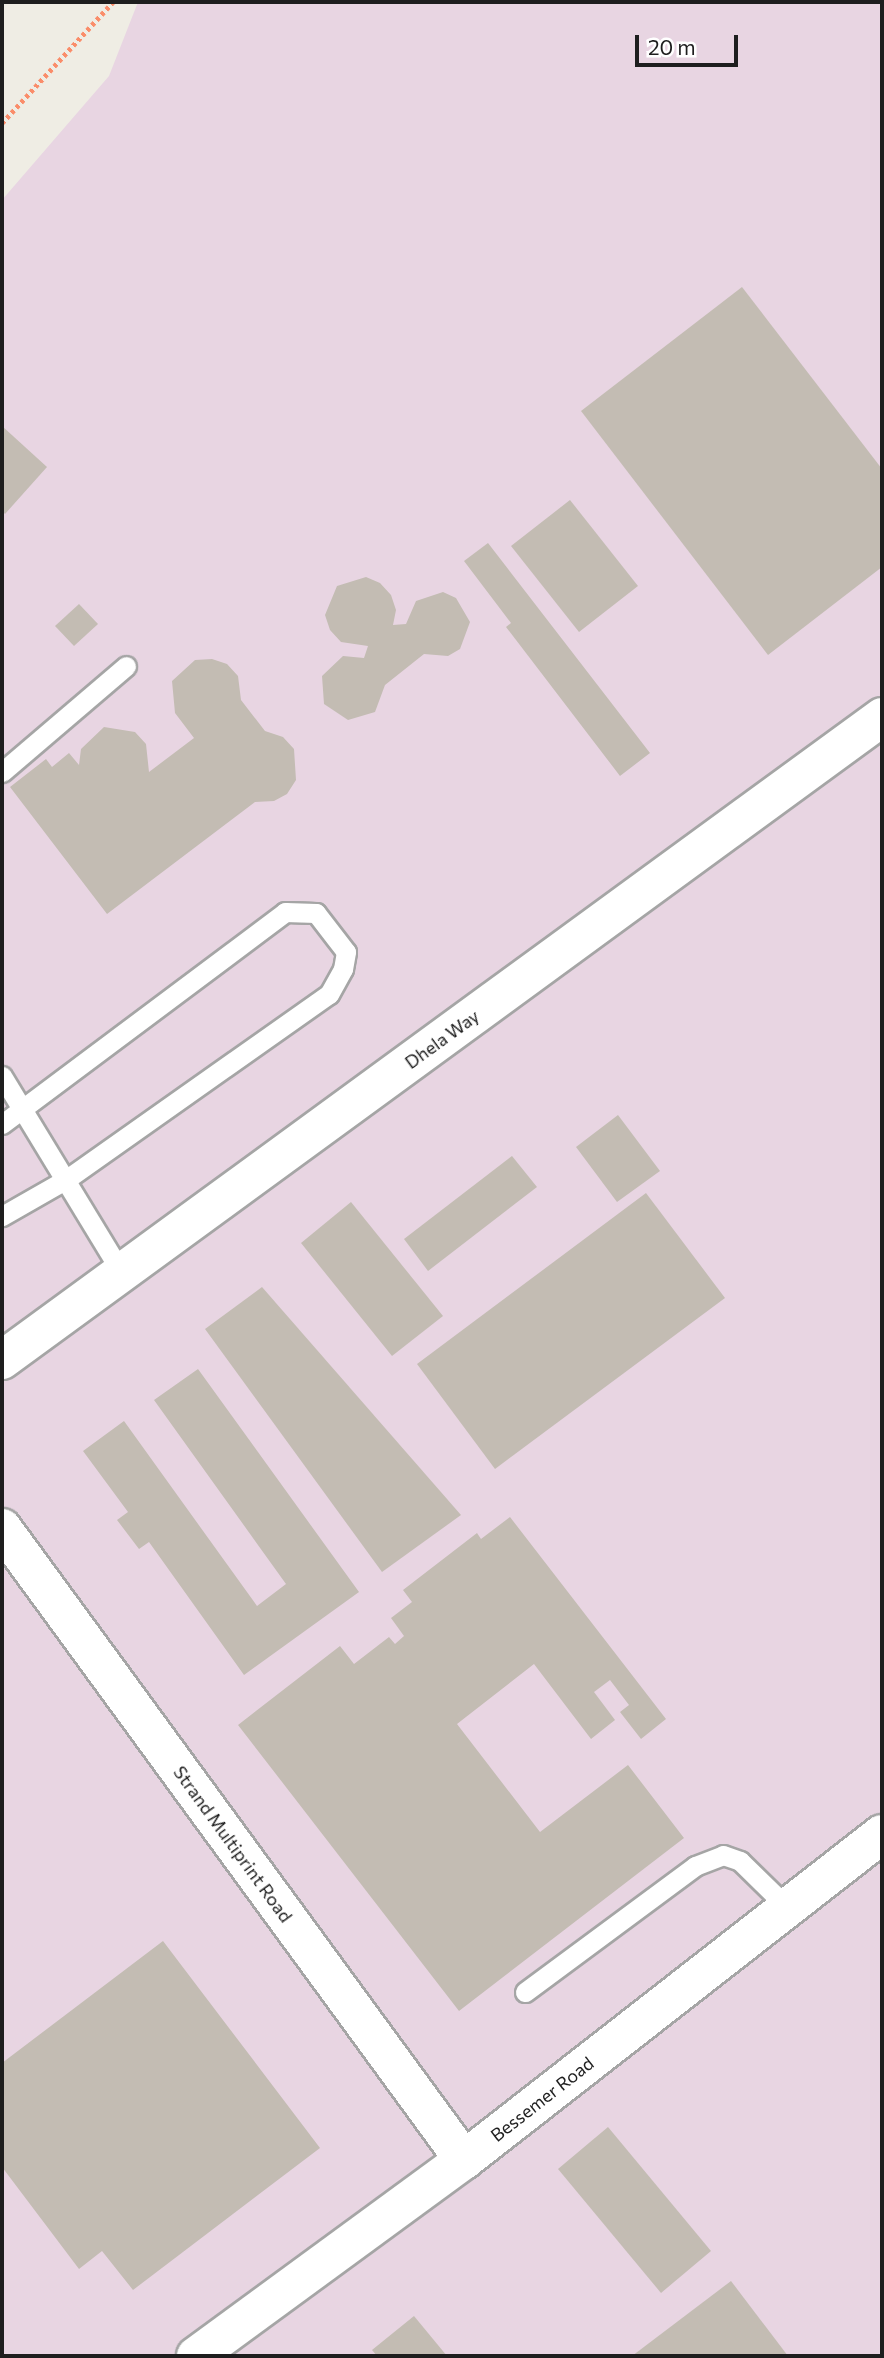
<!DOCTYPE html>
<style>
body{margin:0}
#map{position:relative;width:884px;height:2358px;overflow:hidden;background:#efede4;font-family:Commissioner,sans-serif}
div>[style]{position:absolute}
.industrial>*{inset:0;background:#e8d5e2}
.building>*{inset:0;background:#c3bcb3}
.path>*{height:4.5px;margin-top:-2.25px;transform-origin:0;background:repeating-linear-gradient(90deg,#fa8d6a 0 3.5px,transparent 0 7px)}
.roads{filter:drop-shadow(2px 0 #a5a5a5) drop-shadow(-2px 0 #a5a5a5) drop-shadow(0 2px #a5a5a5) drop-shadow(0 -2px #a5a5a5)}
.service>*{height:19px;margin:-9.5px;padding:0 9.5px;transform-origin:9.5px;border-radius:9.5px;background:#fff}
.minor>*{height:38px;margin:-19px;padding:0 19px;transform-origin:19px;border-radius:19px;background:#fff}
span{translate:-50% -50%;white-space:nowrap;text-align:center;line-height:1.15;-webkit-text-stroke:5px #fff;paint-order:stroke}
.street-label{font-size:18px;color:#1e1e1e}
.frame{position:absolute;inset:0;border:4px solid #1e1e1e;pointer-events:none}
.scale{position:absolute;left:635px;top:35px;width:103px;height:32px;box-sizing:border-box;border:4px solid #1e1e1e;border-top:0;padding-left:9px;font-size:21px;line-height:24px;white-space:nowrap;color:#1e1e1e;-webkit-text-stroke:5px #fff;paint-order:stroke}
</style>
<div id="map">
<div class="industrial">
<i style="clip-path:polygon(138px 2px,882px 2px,882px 2356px,2px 2356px,2px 200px,109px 76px)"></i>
</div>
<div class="building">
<i style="clip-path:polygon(742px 287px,882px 469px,882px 567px,768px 655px,581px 411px)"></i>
<i style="clip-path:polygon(2px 426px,47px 467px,5px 514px,2px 511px)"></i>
<i style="clip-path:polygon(570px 500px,638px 586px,579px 632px,511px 546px)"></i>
<i style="clip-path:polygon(488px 543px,650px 753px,620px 776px,506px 627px,511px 623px,464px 561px)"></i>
<i style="clip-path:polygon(366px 577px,380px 583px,391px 595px,396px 610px,393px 625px,406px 624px,416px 601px,443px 592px,456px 598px,470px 622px,460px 649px,448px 656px,424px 654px,385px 685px,375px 712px,348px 720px,324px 704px,322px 676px,343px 656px,364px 658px,368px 646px,341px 642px,330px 630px,325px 615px,337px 586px)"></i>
<i style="clip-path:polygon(79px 604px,98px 624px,74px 646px,55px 626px)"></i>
<i style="clip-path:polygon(212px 659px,227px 664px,238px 676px,241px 700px,265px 731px,283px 737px,294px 749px,296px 780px,287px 794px,274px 801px,255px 802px,107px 914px,10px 787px,46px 759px,52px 767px,69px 753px,79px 765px,81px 749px,104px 727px,135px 732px,146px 744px,149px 772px,194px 738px,175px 713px,172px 681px,195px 660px)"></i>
<i style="clip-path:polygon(618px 1115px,660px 1171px,617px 1202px,576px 1147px)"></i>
<i style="clip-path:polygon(512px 1156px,537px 1187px,428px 1271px,404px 1239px)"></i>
<i style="clip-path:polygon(646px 1193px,725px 1298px,495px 1469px,417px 1364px)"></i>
<i style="clip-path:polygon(351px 1202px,443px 1316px,392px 1356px,301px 1243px)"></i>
<i style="clip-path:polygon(262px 1287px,461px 1515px,382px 1572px,205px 1329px)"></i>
<i style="clip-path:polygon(198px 1369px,359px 1592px,244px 1675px,149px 1542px,139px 1549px,117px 1520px,128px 1512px,83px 1451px,124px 1421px,257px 1606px,286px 1584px,154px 1400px)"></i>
<i style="clip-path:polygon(510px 1517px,666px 1719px,641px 1739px,620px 1712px,629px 1705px,610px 1680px,594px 1692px,615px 1720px,591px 1739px,534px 1664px,457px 1724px,540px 1832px,628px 1765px,684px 1838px,459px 2011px,238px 1725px,340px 1646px,354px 1664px,389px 1637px,395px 1644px,404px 1636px,391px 1618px,412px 1602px,403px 1590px,477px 1533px,481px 1539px)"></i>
<i style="clip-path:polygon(163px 1941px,320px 2148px,133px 2290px,102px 2251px,79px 2269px,2px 2167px,2px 2063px)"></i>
<i style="clip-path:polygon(608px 2127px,711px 2251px,661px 2293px,558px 2169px)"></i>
<i style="clip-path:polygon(731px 2281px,788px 2356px,632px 2356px)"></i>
<i style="clip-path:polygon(414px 2316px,447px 2356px,377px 2356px,372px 2350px)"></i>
</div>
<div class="path">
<i style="left:2px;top:123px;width:164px;rotate:-47.5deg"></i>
</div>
<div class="roads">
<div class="service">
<i style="left:2px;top:772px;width:163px;rotate:-40.5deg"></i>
<i style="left:2px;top:1076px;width:231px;rotate:58.7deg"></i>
<i style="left:2px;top:1124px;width:354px;rotate:-36.8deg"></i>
<i style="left:285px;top:912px;width:31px;rotate:2deg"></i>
<i style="left:316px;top:913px;width:49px;rotate:52.4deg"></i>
<i style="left:346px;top:952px;width:17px;rotate:100deg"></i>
<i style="left:343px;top:969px;width:29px;rotate:119deg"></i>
<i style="left:329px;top:994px;width:323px;rotate:144.8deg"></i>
<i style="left:65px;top:1180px;width:73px;rotate:150.3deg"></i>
<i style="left:525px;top:1992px;width:212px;rotate:-36.5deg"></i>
<i style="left:695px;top:1866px;width:30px;rotate:-21deg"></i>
<i style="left:723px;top:1855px;width:18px;rotate:19deg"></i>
<i style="left:740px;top:1861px;width:67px;rotate:44.4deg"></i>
</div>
<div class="minor">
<i style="left:2px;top:1360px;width:1090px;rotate:-36.15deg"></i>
<i style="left:2px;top:1528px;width:783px;rotate:53.83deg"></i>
<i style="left:196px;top:2356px;width:332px;rotate:-36.2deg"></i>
<i style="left:464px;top:2160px;width:530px;rotate:-37.95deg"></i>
</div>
</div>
<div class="street-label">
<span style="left:442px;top:1039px;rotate:-36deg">Dhela Way</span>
<span style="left:233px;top:1844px;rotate:54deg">Strand Multiprint Road</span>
<span style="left:542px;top:2099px;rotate:-38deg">Bessemer Road</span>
</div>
<div class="frame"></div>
<div class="scale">20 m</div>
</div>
